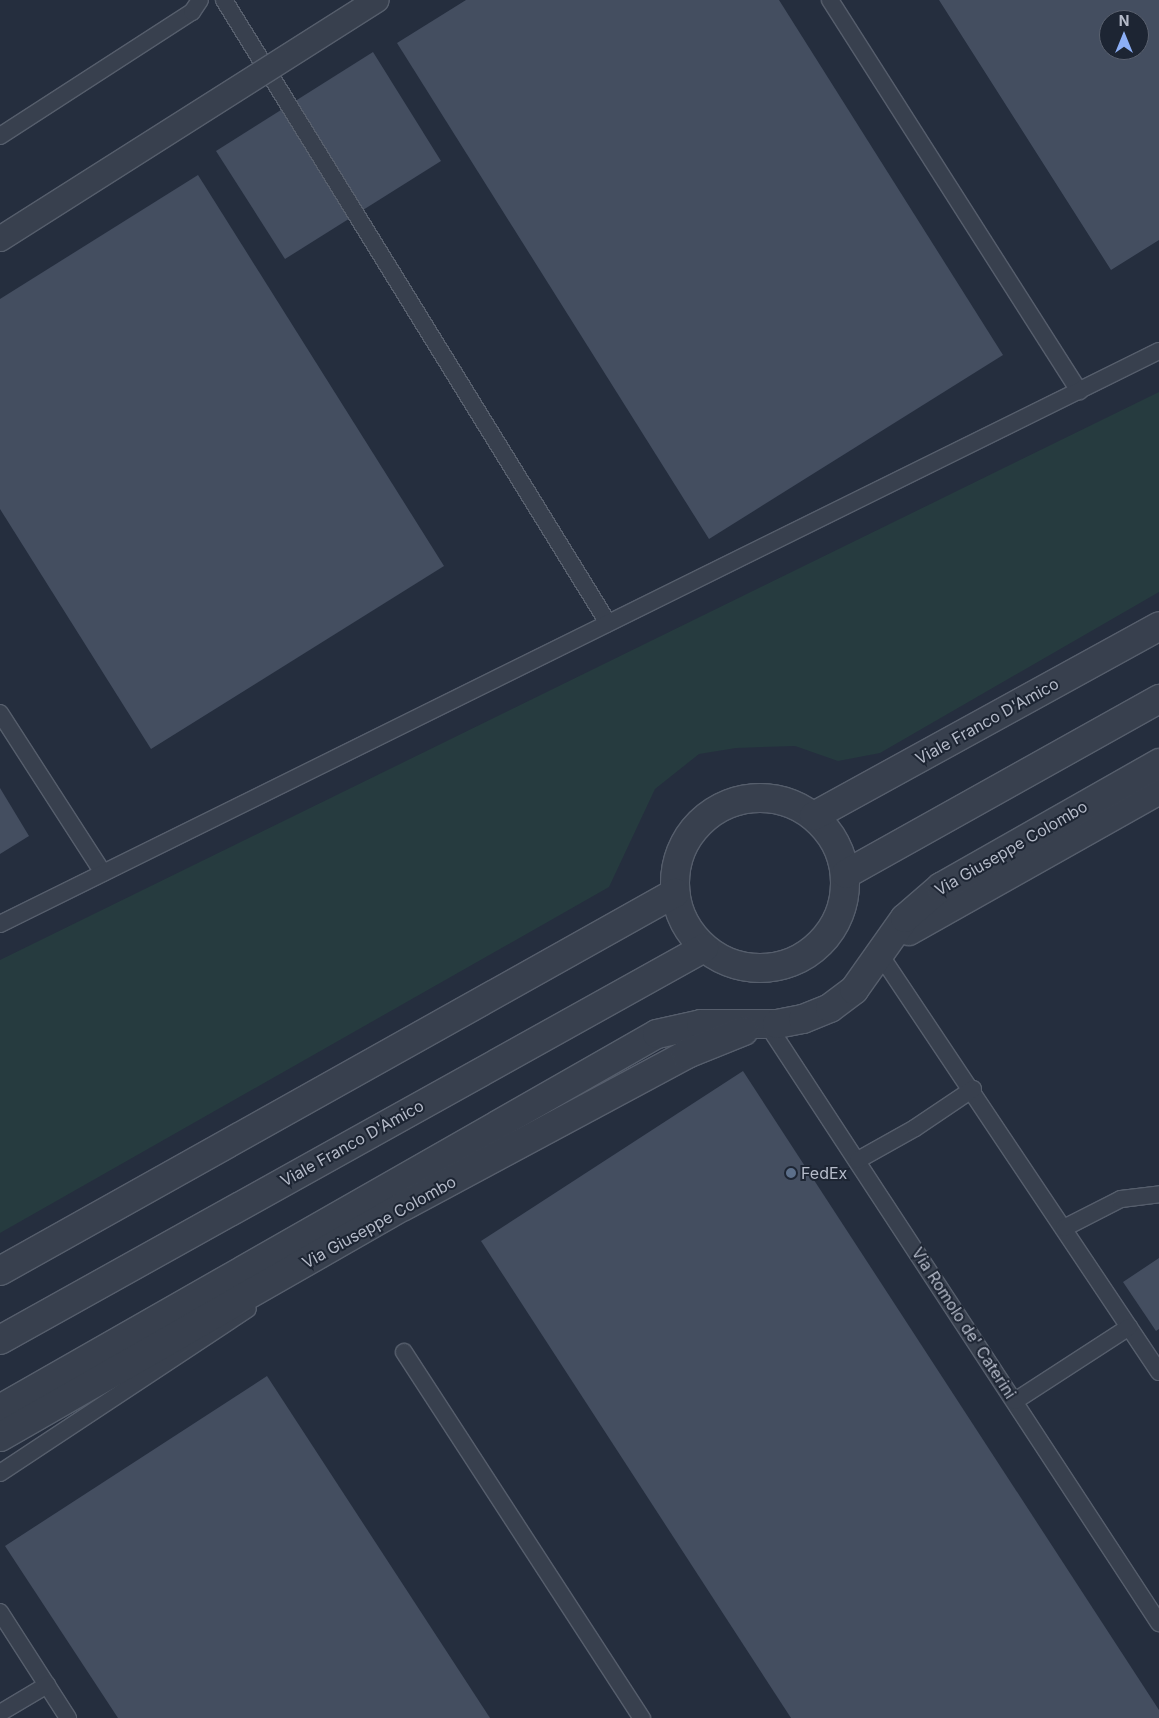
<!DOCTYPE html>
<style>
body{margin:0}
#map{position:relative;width:1159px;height:1718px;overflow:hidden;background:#252e3e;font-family:Inter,sans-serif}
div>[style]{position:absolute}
.green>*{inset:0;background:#263b3f}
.building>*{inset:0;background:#444e60}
.roads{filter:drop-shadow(1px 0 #565e6c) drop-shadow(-1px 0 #565e6c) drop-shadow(0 1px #565e6c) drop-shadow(0 -1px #565e6c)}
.service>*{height:16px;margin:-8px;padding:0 8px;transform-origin:8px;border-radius:8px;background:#38404e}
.minor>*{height:28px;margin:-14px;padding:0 14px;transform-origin:14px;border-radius:14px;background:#38404e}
.tertiary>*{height:28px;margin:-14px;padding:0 14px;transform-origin:14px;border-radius:14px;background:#38404e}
.tertiary>.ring{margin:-14px;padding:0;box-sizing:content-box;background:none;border:28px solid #38404e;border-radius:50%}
.bridges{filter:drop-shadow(1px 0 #565e6c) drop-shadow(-1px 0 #565e6c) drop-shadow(0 1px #565e6c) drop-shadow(0 -1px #565e6c)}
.pedestrian-bridge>*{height:24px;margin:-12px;padding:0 12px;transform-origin:12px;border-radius:12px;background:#38404e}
.dots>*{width:14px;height:14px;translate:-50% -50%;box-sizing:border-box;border:2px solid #1d2533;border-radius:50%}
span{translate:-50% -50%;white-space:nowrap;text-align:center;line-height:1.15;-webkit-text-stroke:4px #1d2533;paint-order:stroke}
.street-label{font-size:16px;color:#b5bbc9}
.poi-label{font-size:16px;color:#b5bbc9}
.left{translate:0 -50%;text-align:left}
.north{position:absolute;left:1099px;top:10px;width:50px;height:50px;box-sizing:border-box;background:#1d2533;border:1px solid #5a616f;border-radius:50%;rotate:0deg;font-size:14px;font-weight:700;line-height:20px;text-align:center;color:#b5bbc9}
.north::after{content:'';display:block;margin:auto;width:18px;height:22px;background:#8caff6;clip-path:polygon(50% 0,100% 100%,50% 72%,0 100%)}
</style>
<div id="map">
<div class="green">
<i style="clip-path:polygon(1159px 392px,1159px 592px,880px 753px,838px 761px,795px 746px,736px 748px,699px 754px,655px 789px,609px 887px,0 1233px,0 960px)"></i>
</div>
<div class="building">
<i style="clip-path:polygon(466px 0,779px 0,1003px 355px,709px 539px,397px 43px)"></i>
<i style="clip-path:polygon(evenodd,939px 0,1159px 0,1159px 240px,1111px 270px,939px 0,1109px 20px,1139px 20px,1139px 50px,1109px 50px,1109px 20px)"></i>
<i style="clip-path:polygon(373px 52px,441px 161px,285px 259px,216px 151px)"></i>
<i style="clip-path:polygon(198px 175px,444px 566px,151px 749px,0 509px,0 299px)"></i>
<i style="clip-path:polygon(0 788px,29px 836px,0 854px)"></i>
<i style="clip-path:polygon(743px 1071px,1159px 1710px,1159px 1718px,791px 1718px,481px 1241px)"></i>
<i style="clip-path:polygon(1159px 1258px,1159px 1329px,1156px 1331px,1123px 1282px)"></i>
<i style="clip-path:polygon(267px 1376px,490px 1718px,118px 1718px,5px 1546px)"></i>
</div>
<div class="roads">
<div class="service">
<i style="left:224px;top:0;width:732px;rotate:58.35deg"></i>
<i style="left:830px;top:0;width:464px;rotate:57.5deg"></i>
<i style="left:0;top:136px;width:229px;rotate:-32.9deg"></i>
<i style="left:192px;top:12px;width:14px;rotate:-56deg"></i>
<i style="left:0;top:713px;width:190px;rotate:57.2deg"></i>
<i style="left:0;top:924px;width:1293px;rotate:-26.31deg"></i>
<i style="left:879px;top:953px;width:504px;rotate:56.25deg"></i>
<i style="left:767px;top:1024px;width:716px;rotate:56.8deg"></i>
<i style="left:858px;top:1160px;width:65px;rotate:-29.3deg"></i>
<i style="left:915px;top:1128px;width:70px;rotate:-33.9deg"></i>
<i style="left:1064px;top:1228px;width:64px;rotate:-27deg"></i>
<i style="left:1121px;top:1199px;width:38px;rotate:-7deg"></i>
<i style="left:404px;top:1352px;width:437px;rotate:57deg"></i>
<i style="left:1015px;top:1401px;width:136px;rotate:-33deg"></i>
<i style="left:0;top:1473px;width:297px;rotate:-33.5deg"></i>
<i style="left:0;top:1612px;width:126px;rotate:57.3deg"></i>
<i style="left:0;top:1713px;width:55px;rotate:-30.8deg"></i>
</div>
<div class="minor">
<i style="left:909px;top:931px;width:287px;rotate:-29.4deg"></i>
<i style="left:0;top:1409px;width:756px;rotate:-29.72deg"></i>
<i style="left:657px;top:1034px;width:45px;rotate:-12.8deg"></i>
<i style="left:701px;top:1024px;width:76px"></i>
<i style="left:777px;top:1024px;width:26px;rotate:-11deg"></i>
<i style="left:803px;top:1019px;width:29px;rotate:-22deg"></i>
<i style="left:830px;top:1008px;width:30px;rotate:-37deg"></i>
<i style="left:854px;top:990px;width:88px;rotate:-54.7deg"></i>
<i style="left:905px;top:918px;width:48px;rotate:-40.7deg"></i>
<i style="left:941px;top:887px;width:251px;rotate:-29.6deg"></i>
<i style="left:0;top:1437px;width:465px;rotate:-29.8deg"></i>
<i style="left:404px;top:1206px;width:321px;rotate:-28.2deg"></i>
<i style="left:687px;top:1054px;width:61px;rotate:-22deg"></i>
</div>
<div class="tertiary">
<i class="ring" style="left:675px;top:798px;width:142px;height:142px"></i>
<i style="left:814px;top:816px;width:394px;rotate:-28.8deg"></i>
<i style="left:846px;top:874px;width:359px;rotate:-29.2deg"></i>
<i style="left:0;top:1271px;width:774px;rotate:-29.25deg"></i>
<i style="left:0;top:1340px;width:806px;rotate:-29.11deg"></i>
</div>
</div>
<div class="bridges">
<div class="pedestrian-bridge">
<i style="left:0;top:239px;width:446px;rotate:-32.4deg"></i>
</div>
</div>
<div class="dots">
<i style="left:791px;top:1173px;background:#5c6f8a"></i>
</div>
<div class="street-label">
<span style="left:987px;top:721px;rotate:-29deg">Viale Franco D'Amico</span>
<span style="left:1011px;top:848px;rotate:-30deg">Via Giuseppe Colombo</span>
<span style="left:352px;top:1143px;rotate:-29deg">Viale Franco D'Amico</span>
<span style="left:379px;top:1222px;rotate:-29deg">Via Giuseppe Colombo</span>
<span style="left:964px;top:1323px;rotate:57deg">Via Romolo de' Caterini</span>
</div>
<div class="poi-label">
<span class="left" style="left:801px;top:1173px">FedEx</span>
</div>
<div class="north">N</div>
</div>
